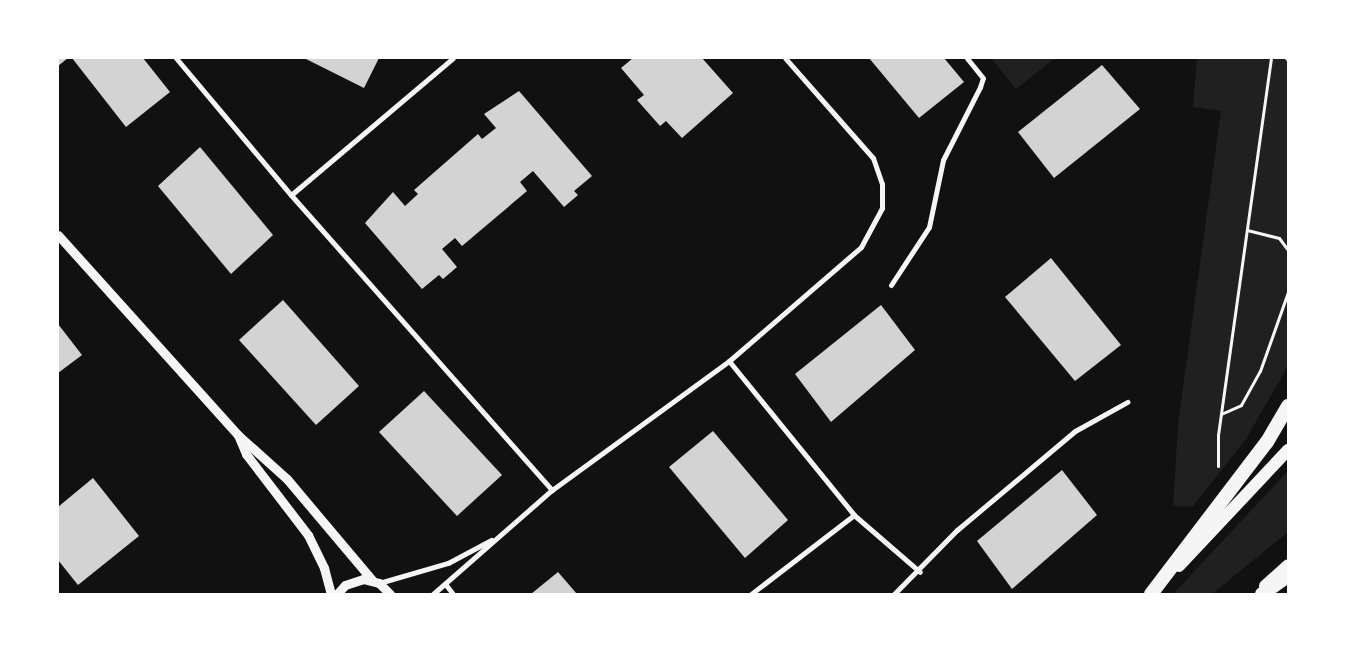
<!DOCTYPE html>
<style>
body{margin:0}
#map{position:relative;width:1346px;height:652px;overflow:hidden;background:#111;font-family:Roboto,sans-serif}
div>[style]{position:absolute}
.green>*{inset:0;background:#202020}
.building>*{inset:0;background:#d3d3d3}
.path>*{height:3px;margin:-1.5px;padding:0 1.5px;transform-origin:1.5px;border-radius:1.5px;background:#f5f5f5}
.minor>*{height:5px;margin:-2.5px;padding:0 2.5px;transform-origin:2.5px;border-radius:2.5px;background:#f5f5f5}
.tertiary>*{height:9px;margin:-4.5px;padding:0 4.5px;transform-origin:4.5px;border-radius:4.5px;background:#f5f5f5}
.primary>*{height:12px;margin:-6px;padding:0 6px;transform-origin:6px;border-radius:6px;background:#f5f5f5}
.trunk>*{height:14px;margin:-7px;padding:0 7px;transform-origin:7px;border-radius:7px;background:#f5f5f5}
span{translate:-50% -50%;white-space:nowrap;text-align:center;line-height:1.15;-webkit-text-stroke:4px #fff;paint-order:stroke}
.frame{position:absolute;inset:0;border:59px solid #fff;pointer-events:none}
</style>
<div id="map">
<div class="green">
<i style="clip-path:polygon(991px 58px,1055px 58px,1016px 89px)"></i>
<i style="clip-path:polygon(1197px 58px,1288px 58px,1288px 366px,1246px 439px,1193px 506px,1181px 507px,1173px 505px,1178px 424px,1221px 111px,1193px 107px)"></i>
<i style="clip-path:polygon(1288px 471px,1288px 532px,1212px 594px,1173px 594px)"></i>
</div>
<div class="building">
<i style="clip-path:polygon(58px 58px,68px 58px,58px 66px)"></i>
<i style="clip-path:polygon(72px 58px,143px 58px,170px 92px,126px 127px)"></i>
<i style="clip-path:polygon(304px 58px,379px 58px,364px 88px)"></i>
<i style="clip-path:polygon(633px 58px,702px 58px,733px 93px,682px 138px,666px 121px,660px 126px,637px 100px,644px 95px,621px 68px)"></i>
<i style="clip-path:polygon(869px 58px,944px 58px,964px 82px,919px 118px)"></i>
<i style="clip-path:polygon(1102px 65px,1140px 109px,1054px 178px,1018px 132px)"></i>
<i style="clip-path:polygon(519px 91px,592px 176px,574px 191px,578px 195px,564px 207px,533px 171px,520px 182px,527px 191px,462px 246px,455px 238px,442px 249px,457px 267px,443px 279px,439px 275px,422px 289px,365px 223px,393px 192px,405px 206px,418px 194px,414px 190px,478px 134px,482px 139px,496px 128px,484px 114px)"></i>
<i style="clip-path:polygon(200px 147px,273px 235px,231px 274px,158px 186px)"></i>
<i style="clip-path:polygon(1051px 258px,1121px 345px,1075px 381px,1005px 297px)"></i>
<i style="clip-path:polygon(283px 300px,359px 386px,316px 425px,239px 340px)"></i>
<i style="clip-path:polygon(881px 305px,915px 350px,831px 422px,795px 374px)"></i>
<i style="clip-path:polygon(58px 324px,82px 355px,58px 373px)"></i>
<i style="clip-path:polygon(424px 391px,502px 475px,457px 516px,379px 432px)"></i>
<i style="clip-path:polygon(713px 431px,788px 520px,745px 558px,669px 467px)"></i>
<i style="clip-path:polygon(1062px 470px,1097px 515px,1012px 589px,977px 541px)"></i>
<i style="clip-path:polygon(93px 478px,139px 536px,78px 585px,58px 560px,58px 507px)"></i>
<i style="clip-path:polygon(558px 572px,577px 594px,531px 594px)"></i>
</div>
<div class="path">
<i style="left:1286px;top:58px;width:3px;rotate:45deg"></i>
<i style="left:1247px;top:230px;width:33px;rotate:14deg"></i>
<i style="left:1279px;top:238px;width:15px;rotate:53deg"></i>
<i style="left:1221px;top:414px;width:22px;rotate:-24deg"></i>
<i style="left:1241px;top:405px;width:39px;rotate:-61deg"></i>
<i style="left:1260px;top:371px;width:84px;rotate:-70.5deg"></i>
<i style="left:1218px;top:466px;width:31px;rotate:-90deg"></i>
<i style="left:1218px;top:435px;width:381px;rotate:-82deg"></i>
</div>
<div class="minor">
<i style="left:176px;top:58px;width:179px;rotate:50deg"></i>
<i style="left:291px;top:195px;width:394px;rotate:48.5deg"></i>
<i style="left:291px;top:195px;width:212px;rotate:-40.2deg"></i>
<i style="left:891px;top:285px;width:69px;rotate:-56.8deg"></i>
<i style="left:929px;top:227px;width:68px;rotate:-78.2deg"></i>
<i style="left:943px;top:160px;width:82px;rotate:-63.1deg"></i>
<i style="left:980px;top:87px;width:9px;rotate:-72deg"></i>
<i style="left:983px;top:78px;width:26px;rotate:-129deg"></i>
<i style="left:729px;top:361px;width:198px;rotate:50.9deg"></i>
<i style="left:854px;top:515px;width:130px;rotate:142.5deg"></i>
<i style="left:854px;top:515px;width:87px;rotate:40.8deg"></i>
<i style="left:379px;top:583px;width:72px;rotate:-16.2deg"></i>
<i style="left:448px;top:563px;width:49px;rotate:-28.1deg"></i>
<i style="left:446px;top:585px;width:11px;rotate:52deg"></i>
<i style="left:433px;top:594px;width:158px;rotate:-41.2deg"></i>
<i style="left:552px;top:490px;width:219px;rotate:-36.1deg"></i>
<i style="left:729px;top:361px;width:174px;rotate:-40.8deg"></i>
<i style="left:861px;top:247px;width:44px;rotate:-61.7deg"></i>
<i style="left:882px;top:208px;width:24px;rotate:-90deg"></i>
<i style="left:882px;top:184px;width:28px;rotate:-109deg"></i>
<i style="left:873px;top:158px;width:133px;rotate:-131.3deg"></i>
<i style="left:894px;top:594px;width:90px;rotate:-45.5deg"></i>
<i style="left:957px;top:530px;width:154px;rotate:-40deg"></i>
<i style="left:1075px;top:431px;width:60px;rotate:-29.1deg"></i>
</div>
<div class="tertiary">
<i style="left:58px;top:235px;width:269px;rotate:48deg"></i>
<i style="left:238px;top:435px;width:66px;rotate:41.9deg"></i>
<i style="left:287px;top:479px;width:132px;rotate:49.9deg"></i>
<i style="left:238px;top:435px;width:21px;rotate:67deg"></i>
<i style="left:246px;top:454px;width:102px;rotate:52.6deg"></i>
<i style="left:308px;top:535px;width:37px;rotate:64deg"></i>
<i style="left:324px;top:568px;width:27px;rotate:75deg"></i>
<i style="left:337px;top:594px;width:12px;rotate:-48deg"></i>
<i style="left:345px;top:585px;width:19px;rotate:-18deg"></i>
<i style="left:363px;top:579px;width:16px;rotate:14deg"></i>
<i style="left:379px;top:583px;width:16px;rotate:45deg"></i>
</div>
<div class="primary">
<i style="left:1179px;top:566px;width:159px;rotate:-46.8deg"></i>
<i style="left:1265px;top:586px;width:31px;rotate:-42deg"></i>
</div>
<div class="trunk">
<i style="left:1151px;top:594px;width:191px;rotate:-52.7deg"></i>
<i style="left:1267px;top:442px;width:42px;rotate:-59.7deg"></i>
<i style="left:1262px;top:594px;width:32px;rotate:-35deg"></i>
</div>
<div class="frame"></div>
</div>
